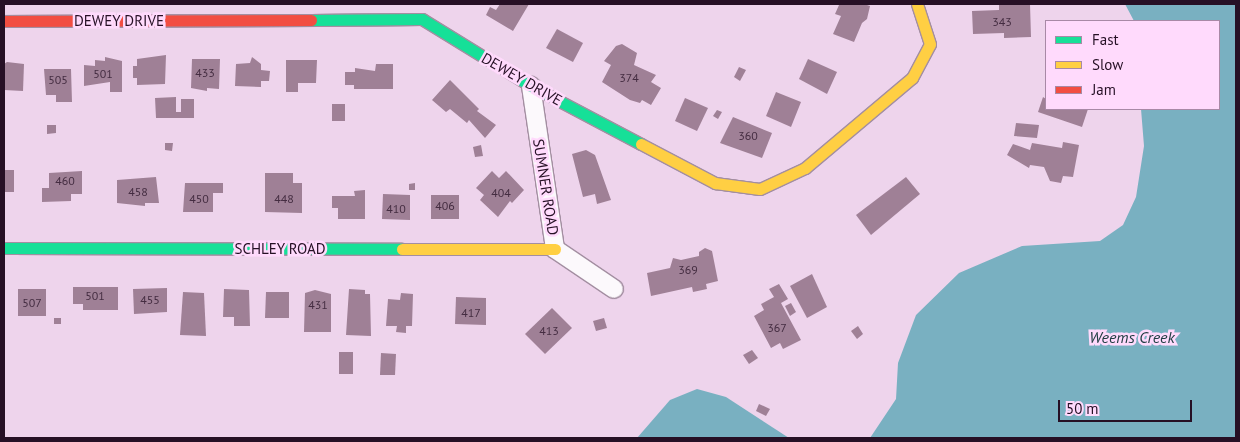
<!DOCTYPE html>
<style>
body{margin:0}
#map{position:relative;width:1240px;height:442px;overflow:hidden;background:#eed4ec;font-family:"PT Sans",sans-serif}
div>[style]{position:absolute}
.water>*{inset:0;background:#79b0c1}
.building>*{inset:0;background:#9f8096}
.roads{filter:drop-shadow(1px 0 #a38ea1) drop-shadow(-1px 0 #a38ea1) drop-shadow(0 1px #a38ea1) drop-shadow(0 -1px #a38ea1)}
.street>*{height:18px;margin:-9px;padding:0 9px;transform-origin:9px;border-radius:9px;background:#fcf9fc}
.fast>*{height:11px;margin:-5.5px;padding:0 5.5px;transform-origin:5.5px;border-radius:5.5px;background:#16e098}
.slow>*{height:11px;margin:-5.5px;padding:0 5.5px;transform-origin:5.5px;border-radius:5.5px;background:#ffcf43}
.jam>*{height:11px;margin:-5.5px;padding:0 5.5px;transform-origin:5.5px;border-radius:5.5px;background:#f24e42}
span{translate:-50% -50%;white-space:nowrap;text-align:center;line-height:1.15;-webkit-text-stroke:5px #ffdafc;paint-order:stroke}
.number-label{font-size:12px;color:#442c41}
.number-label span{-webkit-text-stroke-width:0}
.street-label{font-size:15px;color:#261025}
.water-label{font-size:16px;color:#223e43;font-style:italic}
.frame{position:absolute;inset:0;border:5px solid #261025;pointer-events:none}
.legend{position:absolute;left:1045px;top:20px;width:175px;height:90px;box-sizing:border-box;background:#ffdafc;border:1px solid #a889a6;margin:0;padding:6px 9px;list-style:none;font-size:15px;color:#261025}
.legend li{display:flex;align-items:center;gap:10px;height:25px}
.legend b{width:25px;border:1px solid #a889a6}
.scale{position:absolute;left:1058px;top:400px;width:134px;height:22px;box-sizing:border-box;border:2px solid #261025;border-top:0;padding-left:6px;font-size:15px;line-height:18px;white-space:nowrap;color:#261025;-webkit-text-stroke:4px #ffdafc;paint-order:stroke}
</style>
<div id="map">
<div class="water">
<i style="clip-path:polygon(1125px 4px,1236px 4px,1236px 438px,870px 438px,896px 399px,898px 363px,916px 315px,959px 273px,1022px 246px,1100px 241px,1123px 225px,1136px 197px,1144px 146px,1141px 109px,1219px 109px,1219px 21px,1134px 21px)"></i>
<i style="clip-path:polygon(697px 389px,726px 397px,789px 438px,637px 438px,670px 400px)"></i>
</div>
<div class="building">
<i style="clip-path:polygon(500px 4px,529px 4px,513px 31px,486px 15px,490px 7px,496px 10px)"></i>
<i style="clip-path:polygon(864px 4px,870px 6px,867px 19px,862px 23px,854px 42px,833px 34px,841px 16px,835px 14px,839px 5px)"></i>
<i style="clip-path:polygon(999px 4px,1030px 4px,1031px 37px,1004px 38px,1004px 33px,973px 34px,972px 11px,999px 10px)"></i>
<i style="clip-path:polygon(557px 29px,583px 43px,573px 62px,546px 48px)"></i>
<i style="clip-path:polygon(622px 44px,637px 53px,634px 65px,656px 75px,651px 82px,661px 88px,651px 105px,642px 100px,640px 103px,630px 100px,602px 82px,611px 65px,604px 61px,616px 46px)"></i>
<i style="clip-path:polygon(166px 55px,165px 84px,137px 85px,137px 78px,133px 78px,133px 66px,137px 66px,137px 59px)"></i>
<i style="clip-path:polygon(105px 57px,122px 61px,122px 92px,110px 92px,110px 82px,84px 86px,84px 65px,95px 66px,95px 60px,105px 61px)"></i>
<i style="clip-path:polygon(252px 57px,261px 64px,261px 70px,270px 71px,269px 81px,261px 81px,261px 87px,235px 86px,236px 64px,250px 63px)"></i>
<i style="clip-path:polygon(192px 59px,220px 59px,219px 89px,207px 88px,207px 91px,191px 88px)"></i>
<i style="clip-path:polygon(808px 59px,837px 72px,827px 94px,799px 79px)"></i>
<i style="clip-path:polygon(286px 60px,317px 60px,316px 83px,298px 83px,298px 92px,286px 92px)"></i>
<i style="clip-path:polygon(7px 62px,24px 64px,23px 91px,4px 90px,4px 64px)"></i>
<i style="clip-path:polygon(376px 64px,393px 64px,393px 89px,354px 89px,354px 85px,345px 85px,345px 72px,355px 72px,355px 68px,375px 71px)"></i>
<i style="clip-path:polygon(739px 67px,746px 70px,740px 81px,734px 77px)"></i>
<i style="clip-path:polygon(44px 69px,71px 69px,72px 102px,56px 102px,56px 95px,46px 95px)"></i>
<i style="clip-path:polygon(450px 80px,479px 109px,477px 111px,496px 125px,485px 138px,469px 120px,467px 123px,450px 109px,446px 112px,432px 100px)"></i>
<i style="clip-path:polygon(776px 92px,801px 102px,791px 127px,766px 116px)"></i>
<i style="clip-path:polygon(176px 97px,176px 112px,181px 112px,181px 99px,194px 99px,194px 118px,156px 118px,155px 98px)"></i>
<i style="clip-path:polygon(1043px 97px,1046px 99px,1046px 109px,1088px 109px,1082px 127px,1038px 112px)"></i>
<i style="clip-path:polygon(685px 98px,708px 108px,697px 131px,675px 121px)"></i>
<i style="clip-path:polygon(332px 104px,345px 104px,345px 121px,332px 121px)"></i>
<i style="clip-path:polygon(717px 110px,722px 112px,718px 119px,713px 116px)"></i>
<i style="clip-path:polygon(733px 117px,772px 133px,762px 158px,720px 143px)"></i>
<i style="clip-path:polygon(1016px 123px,1039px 125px,1037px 138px,1014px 136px)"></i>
<i style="clip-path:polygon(47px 125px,56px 125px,56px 133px,47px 134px)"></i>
<i style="clip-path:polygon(1063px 142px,1079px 145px,1073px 177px,1063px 176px,1061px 183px,1050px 181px,1044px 167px,1030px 165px,1029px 168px,1007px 155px,1013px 144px,1030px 150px,1032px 143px,1062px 148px)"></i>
<i style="clip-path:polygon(165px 143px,173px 143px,172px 151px,165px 150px)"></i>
<i style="clip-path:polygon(481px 145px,483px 156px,475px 157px,473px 147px)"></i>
<i style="clip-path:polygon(586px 150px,595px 155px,611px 200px,597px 204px,595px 194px,583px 197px,572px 154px)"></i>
<i style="clip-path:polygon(4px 170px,14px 170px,14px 192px,4px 192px)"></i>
<i style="clip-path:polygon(82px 171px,82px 194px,71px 194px,71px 201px,42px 202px,42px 188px,49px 188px,49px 173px)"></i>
<i style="clip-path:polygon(492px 171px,499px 178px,506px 171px,524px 190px,512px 203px,510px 201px,498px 217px,480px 200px,484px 195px,476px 188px)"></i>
<i style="clip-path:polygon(265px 173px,293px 173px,293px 183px,302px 183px,302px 213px,265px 212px)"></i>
<i style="clip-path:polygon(156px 177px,159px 203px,145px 203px,145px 206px,117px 203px,117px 180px)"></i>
<i style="clip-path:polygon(906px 177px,920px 194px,871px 235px,856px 215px)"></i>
<i style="clip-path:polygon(185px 183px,223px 183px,223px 193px,213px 193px,213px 212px,183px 212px)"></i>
<i style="clip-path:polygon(415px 183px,415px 190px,409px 190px,409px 184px)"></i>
<i style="clip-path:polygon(365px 190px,365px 219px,338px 219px,338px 208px,332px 208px,332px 196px,355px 196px,354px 191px)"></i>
<i style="clip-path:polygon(383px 194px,410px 195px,410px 220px,382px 219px)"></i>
<i style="clip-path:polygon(431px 195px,459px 195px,459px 219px,431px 219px)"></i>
<i style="clip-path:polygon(705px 248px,712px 251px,718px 281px,706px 284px,707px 289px,693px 292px,692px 287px,651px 296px,647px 273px,670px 268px,673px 258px,681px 260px,699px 256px,699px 252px)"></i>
<i style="clip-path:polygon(812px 274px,827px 307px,807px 318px,790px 286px)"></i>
<i style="clip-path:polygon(779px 284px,788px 299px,781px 303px,801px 340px,783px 349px,780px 343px,771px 348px,754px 316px,764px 310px,761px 304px,774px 297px,769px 289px)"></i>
<i style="clip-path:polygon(73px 287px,118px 287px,118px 310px,83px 310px,83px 304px,73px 304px)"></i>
<i style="clip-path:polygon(167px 288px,167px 312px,134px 314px,133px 289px)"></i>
<i style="clip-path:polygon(18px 289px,46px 289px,46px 316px,18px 316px)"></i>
<i style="clip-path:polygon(224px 289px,249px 290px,250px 326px,234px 326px,234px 317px,223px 317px)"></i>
<i style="clip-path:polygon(349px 289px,365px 290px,365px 294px,370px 294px,371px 336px,346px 335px)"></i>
<i style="clip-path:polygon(315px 290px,331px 294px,331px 332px,304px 332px,305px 293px)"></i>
<i style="clip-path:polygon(183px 292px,204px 293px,206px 336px,180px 335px)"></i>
<i style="clip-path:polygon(266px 292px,289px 292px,289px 318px,265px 318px)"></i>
<i style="clip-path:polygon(401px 293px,413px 294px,412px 326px,406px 326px,406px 333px,396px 332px,397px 326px,386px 326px,388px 299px,400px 300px)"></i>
<i style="clip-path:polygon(456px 297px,486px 298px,486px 325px,455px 324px)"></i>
<i style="clip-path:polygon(791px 303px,796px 312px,790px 316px,785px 306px)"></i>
<i style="clip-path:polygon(552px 308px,572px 328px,545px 354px,525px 334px)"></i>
<i style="clip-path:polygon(54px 318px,61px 318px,61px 324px,54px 324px)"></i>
<i style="clip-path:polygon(604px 318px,607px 328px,596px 331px,593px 321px)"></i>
<i style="clip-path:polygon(858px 326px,863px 334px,857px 339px,851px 331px)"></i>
<i style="clip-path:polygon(752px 350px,758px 358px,749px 364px,743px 355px)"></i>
<i style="clip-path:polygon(339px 352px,353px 352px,353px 374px,339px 374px)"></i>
<i style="clip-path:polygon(381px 353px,396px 354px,395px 375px,380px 375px)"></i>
<i style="clip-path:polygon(759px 404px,770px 409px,766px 416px,756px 411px)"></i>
</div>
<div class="roads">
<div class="street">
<i style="left:531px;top:86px;width:165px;rotate:81.6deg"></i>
<i style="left:555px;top:249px;width:71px;rotate:34.1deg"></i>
</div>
<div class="fast">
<i style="left:311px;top:20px;width:111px;rotate:-0.5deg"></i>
<i style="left:422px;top:19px;width:128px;rotate:31.6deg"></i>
<i style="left:531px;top:86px;width:124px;rotate:27.8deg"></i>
<i style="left:4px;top:248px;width:398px;rotate:0.1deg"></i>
</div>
<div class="slow">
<i style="left:641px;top:144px;width:84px;rotate:27.8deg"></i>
<i style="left:715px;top:183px;width:45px;rotate:7.6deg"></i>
<i style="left:760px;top:189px;width:50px;rotate:-25deg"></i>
<i style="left:805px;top:168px;width:140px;rotate:-40.1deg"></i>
<i style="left:912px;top:78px;width:38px;rotate:-62deg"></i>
<i style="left:930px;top:44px;width:42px;rotate:-108deg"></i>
<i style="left:402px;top:249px;width:153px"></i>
</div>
<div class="jam">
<i style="left:4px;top:21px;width:307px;rotate:-0.2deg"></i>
</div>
</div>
<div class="number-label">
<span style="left:1002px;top:22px">343</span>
<span style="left:205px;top:73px">433</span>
<span style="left:103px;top:74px">501</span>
<span style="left:629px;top:78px">374</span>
<span style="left:58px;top:80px">505</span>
<span style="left:748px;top:136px">360</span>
<span style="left:65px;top:181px">460</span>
<span style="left:138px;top:192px">458</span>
<span style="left:501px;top:193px">404</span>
<span style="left:199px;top:199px">450</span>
<span style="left:284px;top:199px">448</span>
<span style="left:445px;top:206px">406</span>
<span style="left:396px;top:209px">410</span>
<span style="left:688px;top:270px">369</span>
<span style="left:95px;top:296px">501</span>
<span style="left:150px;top:300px">455</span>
<span style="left:32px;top:303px">507</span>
<span style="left:318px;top:305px">431</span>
<span style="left:471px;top:313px">417</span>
<span style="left:777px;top:328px">367</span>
<span style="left:549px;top:331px">413</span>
</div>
<div class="street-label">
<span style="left:119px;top:21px">DEWEY DRIVE</span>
<span style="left:522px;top:79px;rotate:30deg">DEWEY DRIVE</span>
<span style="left:546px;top:187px;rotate:81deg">SUMNER ROAD</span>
<span style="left:280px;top:249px">SCHLEY ROAD</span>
</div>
<div class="water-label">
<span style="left:1132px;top:337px">Weems Creek</span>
</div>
<div class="frame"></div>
<ul class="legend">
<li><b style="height:6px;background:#16e098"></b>Fast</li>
<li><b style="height:6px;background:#ffcf43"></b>Slow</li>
<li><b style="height:6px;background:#f24e42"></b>Jam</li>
</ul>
<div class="scale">50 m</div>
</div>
